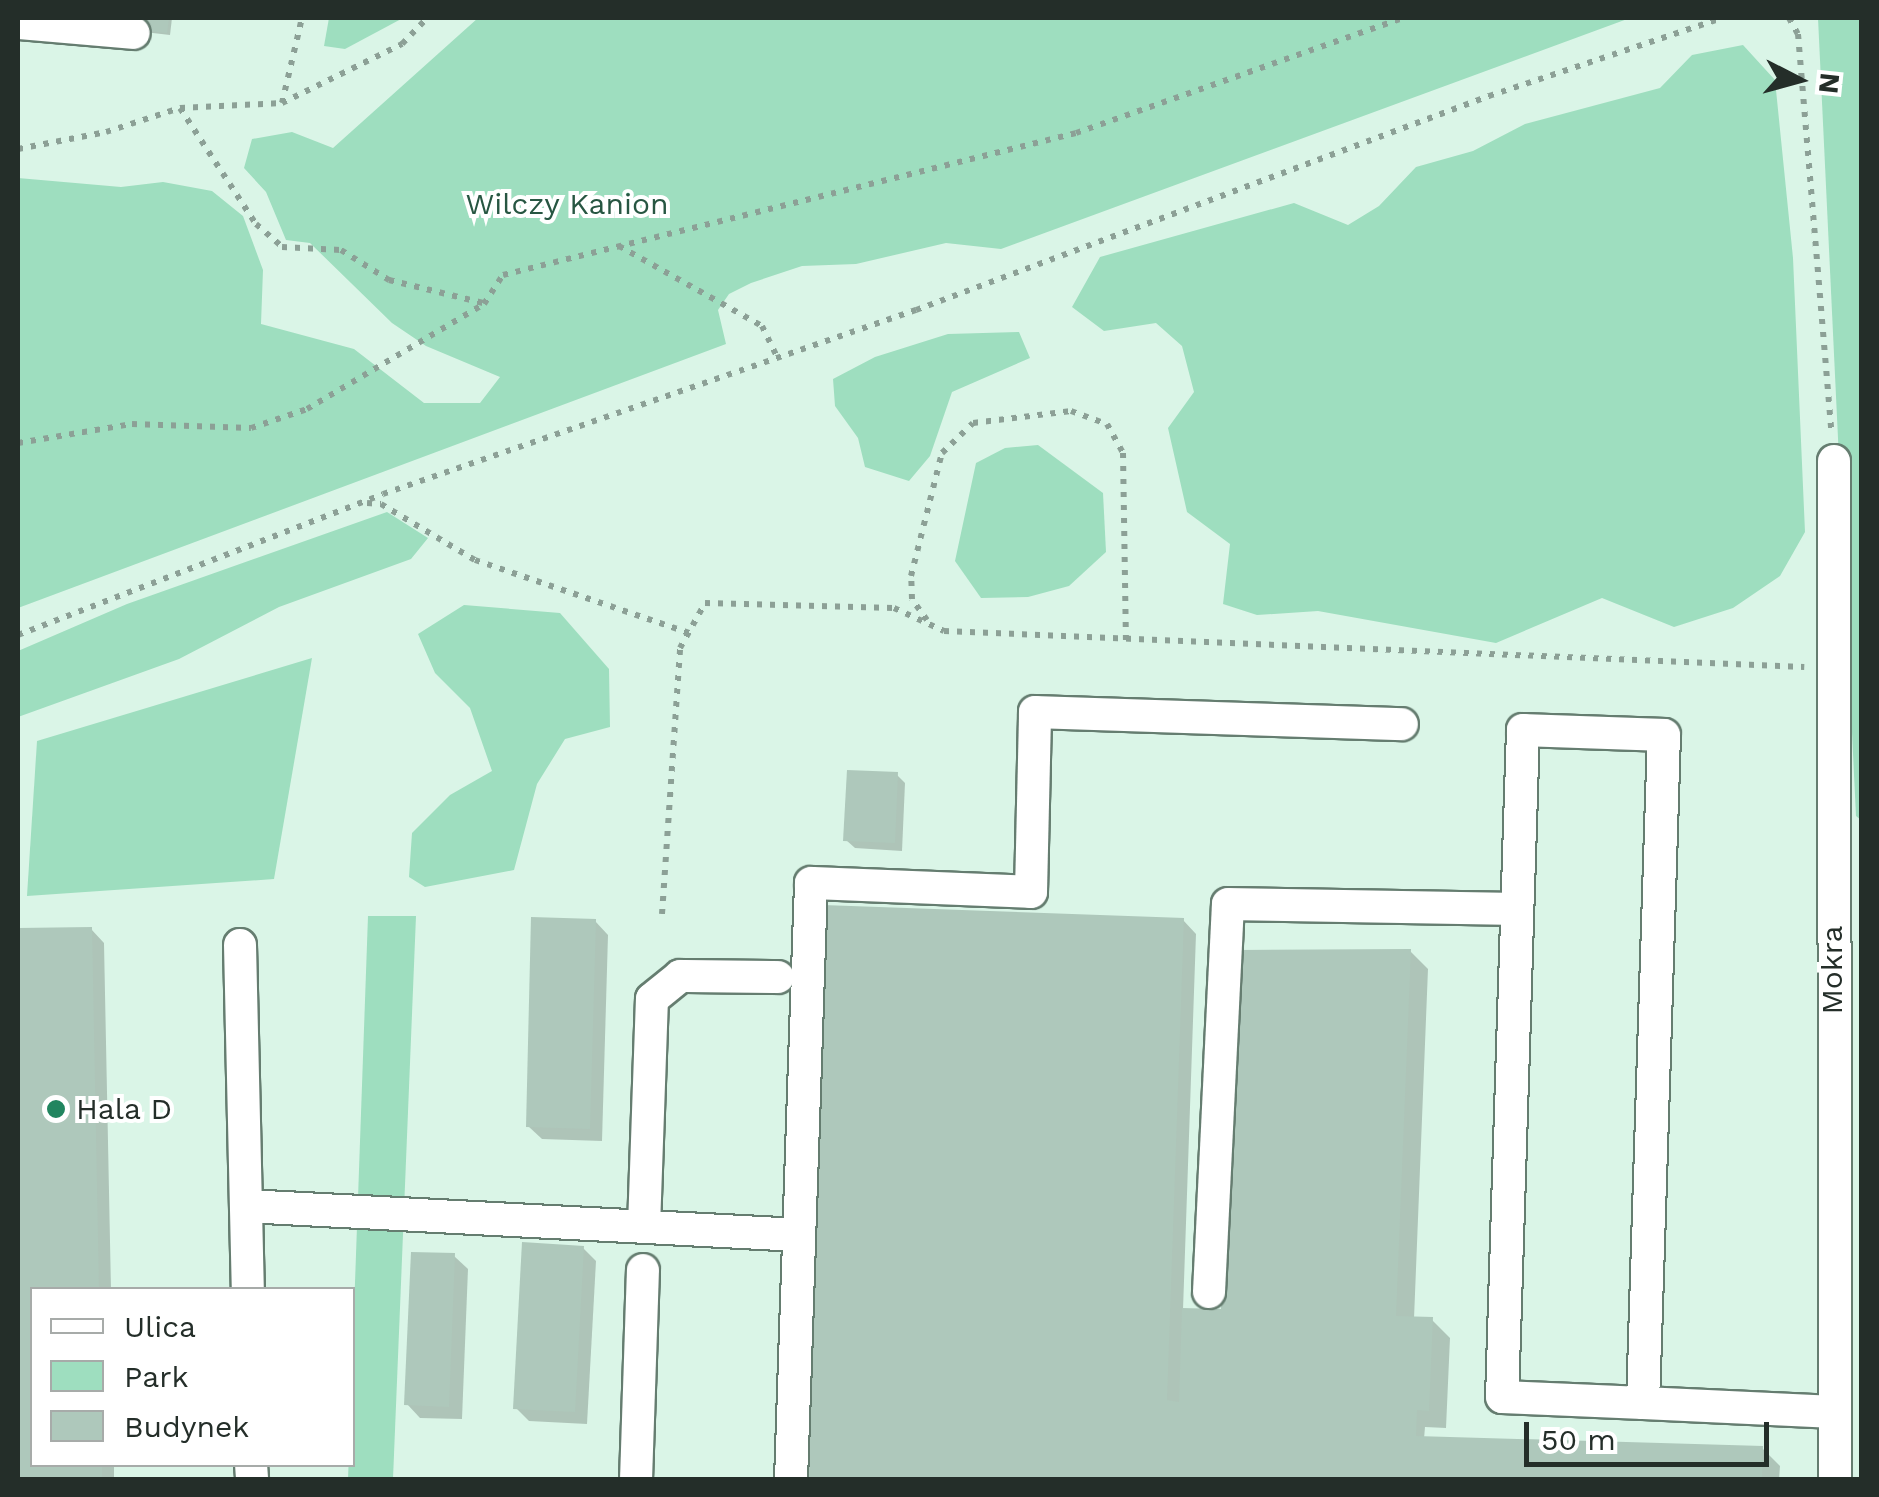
<!DOCTYPE html>
<style>
body{margin:0}
#map{position:relative;width:1879px;height:1497px;overflow:hidden;background:#daf5e7;font-family:"Work Sans",sans-serif}
div>[style]{position:absolute}
.green>*{inset:0;background:#9edebf}
.shadow>*{inset:0;background:#0003}
.building>*{inset:0;background:#aec8bb}
.path>*{height:6px;margin-top:-3px;transform-origin:0;background:repeating-linear-gradient(90deg,#8ca096 0 5px,transparent 0 13px)}
.roads{filter:drop-shadow(2px 0 #657d70) drop-shadow(-2px 0 #657d70) drop-shadow(0 2px #657d70) drop-shadow(0 -2px #657d70)}
.minor>*{height:32px;margin:-16px;padding:0 16px;transform-origin:16px;border-radius:16px;background:#fff}
.dots>*{width:28px;height:28px;translate:-50% -50%;box-sizing:border-box;border:5px solid #fff;border-radius:50%}
span{translate:-50% -50%;white-space:nowrap;text-align:center;line-height:1.15;-webkit-text-stroke:8px #fff;paint-order:stroke}
.park-label{font-size:30px;color:#275642}
.street-label{font-size:30px;color:#242e29}
.poi-label{font-size:30px;color:#242e29}
.left{translate:0 -50%;text-align:left}
.frame{position:absolute;inset:0;border:20px solid #242e29;pointer-events:none}
.legend{position:absolute;left:30px;top:1287px;width:325px;height:180px;box-sizing:border-box;background:#fff;border:2px solid #a7aba9;margin:0;padding:12px 18px;list-style:none;font-size:30px;color:#242e29}
.legend li{display:flex;align-items:center;gap:20px;height:50px}
.legend b{width:50px;border:2px solid #a7aba9}
.north{position:absolute;left:1749px;top:30px;width:100px;height:100px;-webkit-text-stroke:8px #fff;paint-order:stroke;rotate:96deg;font-size:28px;font-weight:700;line-height:40px;text-align:center;color:#242e29}
.north::after{content:'';display:block;margin:auto;width:35px;height:45px;background:#242e29;clip-path:polygon(50% 0,100% 100%,50% 72%,0 100%)}
.scale{position:absolute;left:1524px;top:1422px;width:245px;height:45px;box-sizing:border-box;border:5px solid #242e29;border-top:0;padding-left:12px;font-size:30px;line-height:35px;white-space:nowrap;color:#242e29;-webkit-text-stroke:8px #fff;paint-order:stroke}
</style>
<div id="map">
<div class="green">
<i style="clip-path:polygon(329px 18px,403px 18px,345px 49px,324px 46px)"></i>
<i style="clip-path:polygon(478px 18px,1630px 18px,1001px 249px,946px 243px,856px 264px,802px 266px,751px 283px,729px 294px,718px 310px,726px 344px,18px 608px,18px 178px,121px 187px,163px 182px,212px 191px,243px 216px,263px 270px,261px 324px,354px 349px,424px 403px,480px 403px,500px 377px,426px 346px,392px 323px,310px 243px,286px 240px,266px 192px,244px 168px,252px 139px,292px 132px,333px 148px)"></i>
<i style="clip-path:polygon(1818px 18px,1861px 18px,1861px 820px,1856px 816px)"></i>
<i style="clip-path:polygon(1743px 45px,1775px 80px,1793px 258px,1805px 532px,1780px 576px,1733px 608px,1674px 627px,1602px 598px,1496px 643px,1318px 611px,1257px 615px,1223px 604px,1230px 544px,1187px 512px,1168px 428px,1194px 392px,1182px 346px,1156px 323px,1104px 331px,1072px 307px,1100px 257px,1294px 203px,1348px 225px,1379px 206px,1416px 167px,1473px 151px,1525px 124px,1660px 88px,1692px 55px)"></i>
<i style="clip-path:polygon(1019px 332px,1030px 358px,952px 392px,930px 456px,909px 481px,865px 467px,858px 438px,835px 406px,833px 379px,875px 357px,948px 334px)"></i>
<i style="clip-path:polygon(1038px 445px,1103px 493px,1106px 552px,1069px 586px,1028px 597px,981px 598px,955px 561px,976px 463px,1005px 448px)"></i>
<i style="clip-path:polygon(387px 512px,428px 538px,411px 559px,279px 607px,179px 659px,18px 717px,18px 651px,127px 604px)"></i>
<i style="clip-path:polygon(464px 605px,560px 613px,609px 669px,610px 727px,565px 739px,537px 784px,514px 870px,425px 887px,409px 877px,412px 833px,450px 795px,492px 771px,470px 708px,435px 673px,418px 634px)"></i>
<i style="clip-path:polygon(312px 658px,274px 879px,27px 896px,37px 741px)"></i>
<i style="clip-path:polygon(368px 916px,416px 916px,393px 1479px,348px 1480px)"></i>
</div>
<div class="shadow">
<i style="clip-path:polygon(142px 18px,172px 18px,170px 35px,144px 32px)"></i>
<i style="clip-path:polygon(897px 775px,905px 783px,902px 851px,855px 848px,846px 840px)"></i>
<i style="clip-path:polygon(1183px 920px,1196px 934px,1183px 1310px,1227px 1312px,1410px 951px,1428px 969px,1414px 1319px,1432px 1320px,1450px 1338px,1446px 1428px,1425px 1427px,1424px 1439px,1762px 1448px,1780px 1466px,1779px 1480px,804px 1480px)"></i>
<i style="clip-path:polygon(595px 921px,608px 935px,602px 1141px,542px 1139px,528px 1126px)"></i>
<i style="clip-path:polygon(91px 929px,104px 943px,111px 1290px,32px 1290px,32px 1464px,114px 1464px,114px 1480px,18px 1480px,18px 931px)"></i>
<i style="clip-path:polygon(583px 1248px,596px 1261px,587px 1424px,529px 1421px,516px 1408px)"></i>
<i style="clip-path:polygon(454px 1256px,468px 1269px,462px 1419px,420px 1418px,407px 1404px)"></i>
</div>
<div class="building">
<i style="clip-path:polygon(140px 18px,169px 18px,167px 33px,138px 30px)"></i>
<i style="clip-path:polygon(847px 770px,898px 772px,895px 843px,843px 841px)"></i>
<i style="clip-path:polygon(823px 905px,1184px 918px,1167px 1400px,1179px 1402px,1182px 1308px,1221px 1309px,1239px 950px,1411px 949px,1396px 1316px,1433px 1317px,1429px 1411px,1417px 1410px,1416px 1436px,1763px 1446px,1762px 1480px,802px 1480px)"></i>
<i style="clip-path:polygon(531px 917px,596px 919px,590px 1129px,526px 1127px)"></i>
<i style="clip-path:polygon(92px 927px,99px 1290px,32px 1290px,32px 1464px,102px 1464px,102px 1480px,18px 1480px,18px 928px)"></i>
<i style="clip-path:polygon(522px 1242px,584px 1246px,575px 1412px,513px 1409px)"></i>
<i style="clip-path:polygon(411px 1252px,455px 1253px,449px 1407px,404px 1405px)"></i>
</div>
<div class="path">
<i style="left:1789px;top:18px;width:18px;rotate:61deg"></i>
<i style="left:1798px;top:34px;width:397px;rotate:85.2deg"></i>
<i style="left:282px;top:103px;width:87px;rotate:-76.8deg"></i>
<i style="left:180px;top:108px;width:139px;rotate:56.8deg"></i>
<i style="left:256px;top:224px;width:35px;rotate:41deg"></i>
<i style="left:282px;top:247px;width:59px;rotate:2.9deg"></i>
<i style="left:341px;top:250px;width:57px;rotate:32deg"></i>
<i style="left:389px;top:280px;width:97px;rotate:13.7deg"></i>
<i style="left:18px;top:149px;width:90px;rotate:-10.9deg"></i>
<i style="left:106px;top:132px;width:78px;rotate:-18deg"></i>
<i style="left:180px;top:108px;width:102px;rotate:-2.8deg"></i>
<i style="left:282px;top:103px;width:134px;rotate:-26.2deg"></i>
<i style="left:402px;top:44px;width:36px;rotate:-46deg"></i>
<i style="left:619px;top:246px;width:164px;rotate:29.2deg"></i>
<i style="left:762px;top:326px;width:34px;rotate:64deg"></i>
<i style="left:18px;top:443px;width:116px;rotate:-9.5deg"></i>
<i style="left:132px;top:424px;width:119px;rotate:1.9deg"></i>
<i style="left:251px;top:428px;width:59px;rotate:-18.7deg"></i>
<i style="left:307px;top:409px;width:206px;rotate:-30.7deg"></i>
<i style="left:484px;top:304px;width:35px;rotate:-57deg"></i>
<i style="left:503px;top:275px;width:590px;rotate:-13.92deg"></i>
<i style="left:1076px;top:133px;width:346px;rotate:-19.4deg"></i>
<i style="left:367px;top:503px;width:14px;rotate:4deg"></i>
<i style="left:381px;top:504px;width:109px;rotate:30.8deg"></i>
<i style="left:475px;top:560px;width:229px;rotate:18.8deg"></i>
<i style="left:927px;top:620px;width:26px;rotate:-126deg"></i>
<i style="left:912px;top:599px;width:23px;rotate:-92deg"></i>
<i style="left:911px;top:576px;width:127px;rotate:-75.9deg"></i>
<i style="left:942px;top:453px;width:43px;rotate:-44.1deg"></i>
<i style="left:973px;top:423px;width:99px;rotate:-7deg"></i>
<i style="left:1071px;top:411px;width:38px;rotate:20deg"></i>
<i style="left:1107px;top:424px;width:33px;rotate:61deg"></i>
<i style="left:1123px;top:453px;width:188px;rotate:89.1deg"></i>
<i style="left:18px;top:635px;width:391px;rotate:-21.1deg"></i>
<i style="left:383px;top:494px;width:564px;rotate:-19.05deg"></i>
<i style="left:916px;top:310px;width:612px;rotate:-20.48deg"></i>
<i style="left:1489px;top:96px;width:246px;rotate:-18.5deg"></i>
<i style="left:662px;top:914px;width:267px;rotate:-86.1deg"></i>
<i style="left:680px;top:648px;width:51px;rotate:-60.9deg"></i>
<i style="left:705px;top:603px;width:189px;rotate:1.5deg"></i>
<i style="left:894px;top:608px;width:55px;rotate:24.7deg"></i>
<i style="left:944px;top:631px;width:861px;rotate:2.4deg"></i>
</div>
<div class="roads">
<div class="minor">
<i style="left:18px;top:23px;width:116px;rotate:4.9deg"></i>
<i style="left:1834px;top:461px;width:1019px;rotate:89.94deg"></i>
<i style="left:240px;top:945px;width:345px;rotate:88.7deg"></i>
<i style="left:246px;top:1206px;width:554px;rotate:3deg"></i>
<i style="left:644px;top:1227px;width:228px;rotate:-88deg"></i>
<i style="left:652px;top:999px;width:36px;rotate:-39deg"></i>
<i style="left:680px;top:976px;width:98px;rotate:0.6deg"></i>
<i style="left:1209px;top:1292px;width:388px;rotate:-87.2deg"></i>
<i style="left:1228px;top:904px;width:289px;rotate:1deg"></i>
<i style="left:1643px;top:1403px;width:668px;rotate:-88.2deg"></i>
<i style="left:1664px;top:735px;width:141px;rotate:-178deg"></i>
<i style="left:1523px;top:730px;width:667px;rotate:91.8deg"></i>
<i style="left:1502px;top:1397px;width:141px;rotate:2.4deg"></i>
<i style="left:1643px;top:1403px;width:192px;rotate:2.7deg"></i>
<i style="left:251px;top:1464px;width:16px;rotate:86deg"></i>
<i style="left:636px;top:1480px;width:210px;rotate:-88.1deg"></i>
<i style="left:791px;top:1480px;width:597px;rotate:-88.08deg"></i>
<i style="left:811px;top:883px;width:220px;rotate:2.3deg"></i>
<i style="left:1031px;top:892px;width:180px;rotate:-88.7deg"></i>
<i style="left:1035px;top:712px;width:367px;rotate:1.9deg"></i>
</div>
</div>
<div class="dots">
<i style="left:56px;top:1109px;background:#21855f"></i>
</div>
<div class="park-label">
<span style="left:567px;top:204px">Wilczy Kanion</span>
</div>
<div class="street-label">
<span style="left:1832px;top:970px;rotate:-90deg">Mokra</span>
</div>
<div class="poi-label">
<span class="left" style="left:76px;top:1109px">Hala D</span>
</div>
<div class="frame"></div>
<ul class="legend">
<li><b style="height:12px;background:#fff"></b>Ulica</li>
<li><b style="height:28px;background:#9edebf"></b>Park</li>
<li><b style="height:28px;background:#aec8bb"></b>Budynek</li>
</ul>
<div class="north">N</div>
<div class="scale">50 m</div>
</div>
